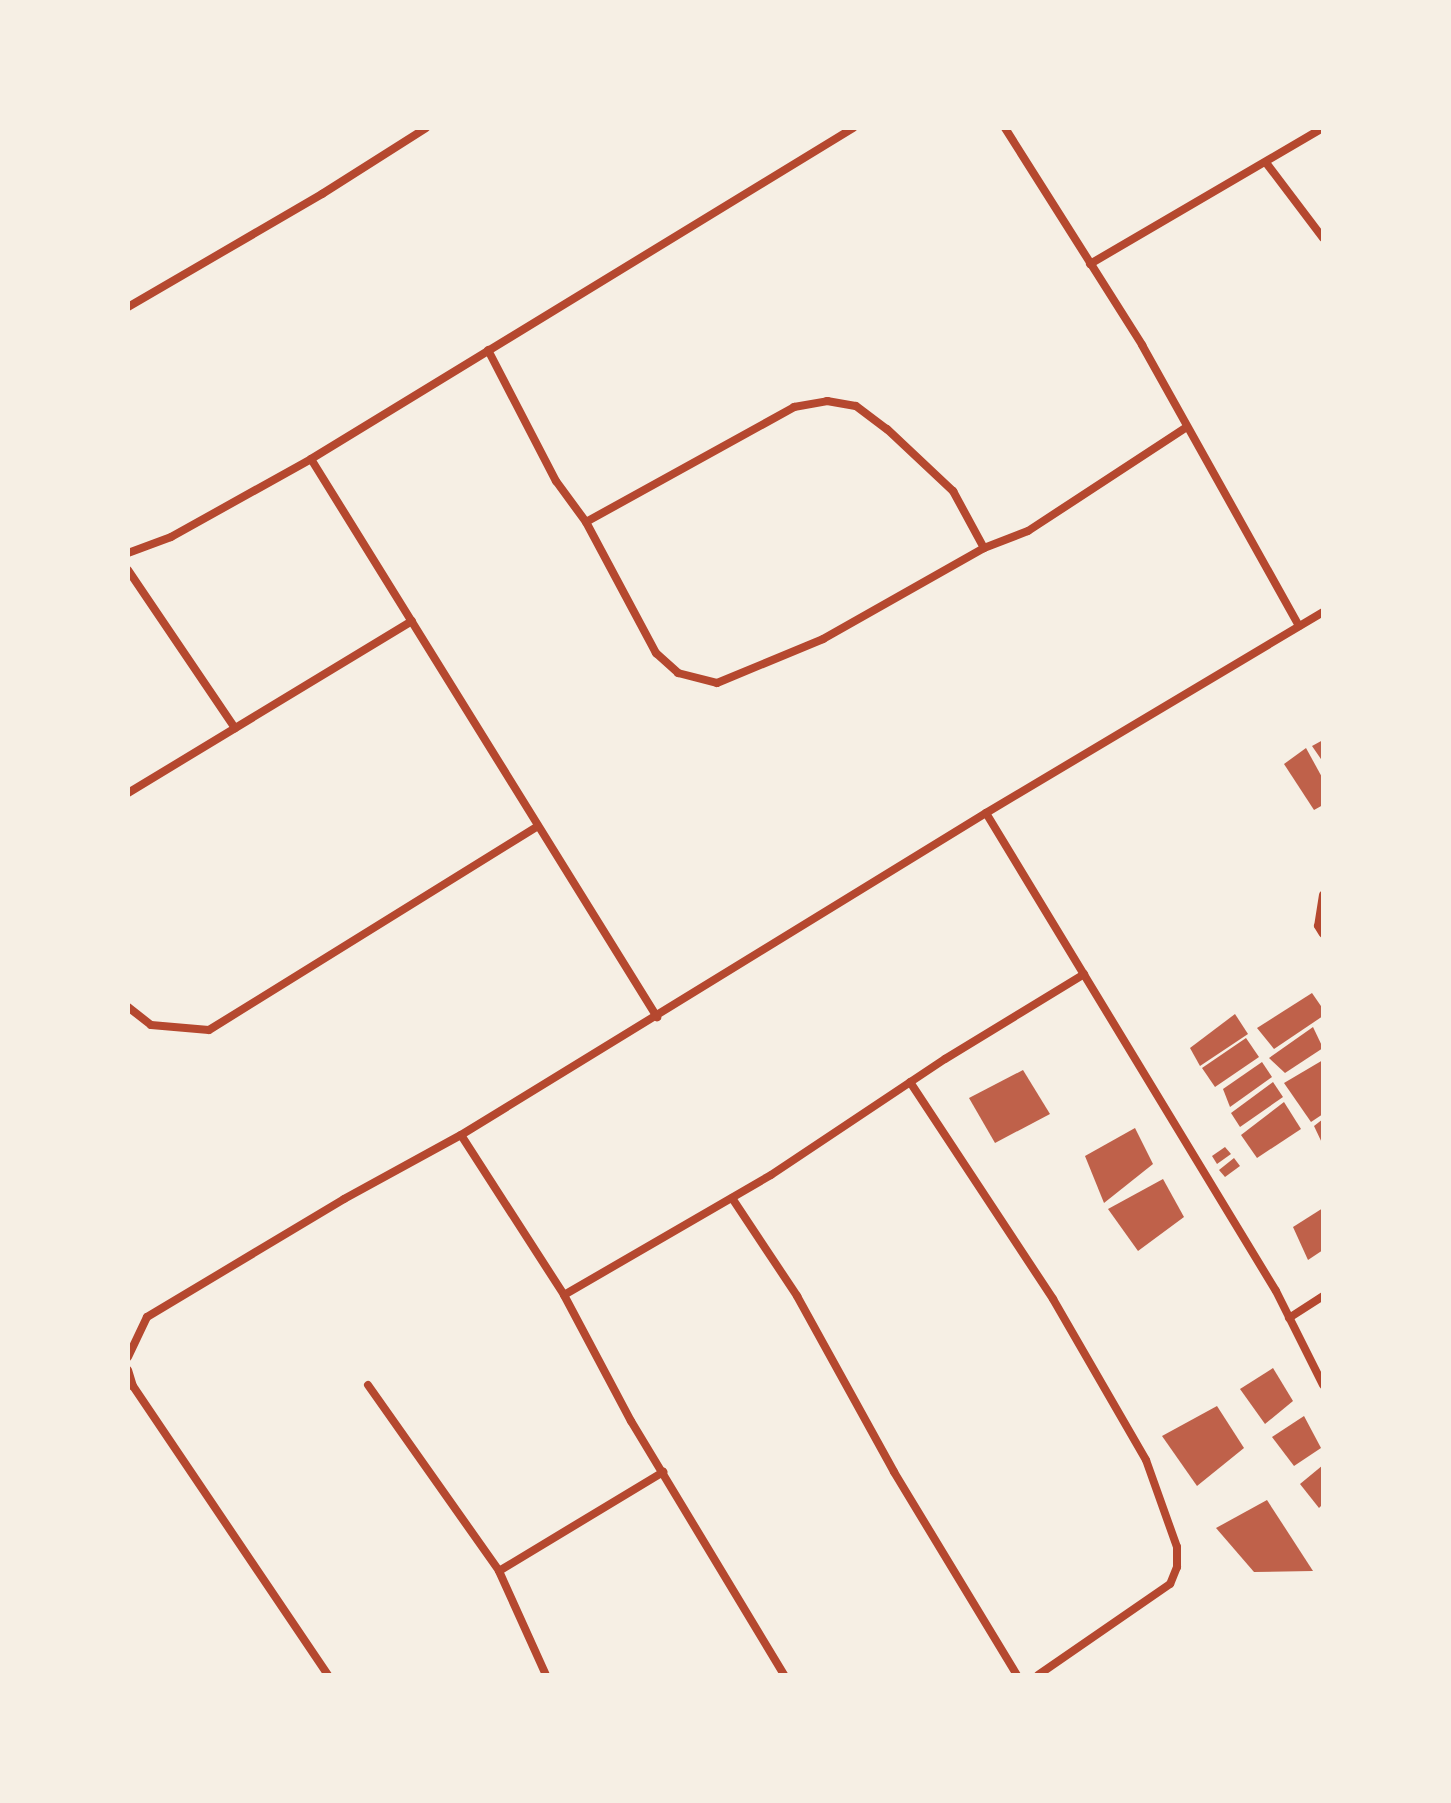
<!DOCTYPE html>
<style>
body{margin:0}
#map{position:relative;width:1451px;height:1803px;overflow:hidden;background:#f6efe4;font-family:"Libre Baskerville",serif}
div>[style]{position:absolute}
.building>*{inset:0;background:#bf614a}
.minor>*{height:8px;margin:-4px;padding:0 4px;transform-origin:4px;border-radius:4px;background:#b5482f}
span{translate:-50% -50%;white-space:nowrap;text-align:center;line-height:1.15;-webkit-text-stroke:8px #f6efe4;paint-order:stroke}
.frame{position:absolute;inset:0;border:130px solid #f6efe4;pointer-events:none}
</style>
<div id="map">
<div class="building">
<i style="clip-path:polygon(1323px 740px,1323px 762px,1312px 746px)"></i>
<i style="clip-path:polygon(1306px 748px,1323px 779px,1323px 805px,1314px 810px,1284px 764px)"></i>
<i style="clip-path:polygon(1312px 993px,1323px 1009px,1323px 1016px,1274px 1049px,1257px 1028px)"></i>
<i style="clip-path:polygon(1235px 1014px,1248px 1034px,1200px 1066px,1190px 1048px)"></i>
<i style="clip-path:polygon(1313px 1027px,1323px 1048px,1285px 1073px,1269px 1058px)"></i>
<i style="clip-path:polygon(1246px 1038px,1259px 1057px,1215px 1087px,1202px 1068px)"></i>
<i style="clip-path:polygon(1323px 1060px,1323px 1114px,1311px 1122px,1284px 1083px)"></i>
<i style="clip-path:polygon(1262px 1062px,1272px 1077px,1230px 1107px,1223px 1089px)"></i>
<i style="clip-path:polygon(1023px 1070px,1050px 1114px,995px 1143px,969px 1098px)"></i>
<i style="clip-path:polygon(1273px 1082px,1283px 1097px,1240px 1127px,1231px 1113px)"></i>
<i style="clip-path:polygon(1284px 1102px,1301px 1129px,1257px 1158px,1241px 1135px)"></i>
<i style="clip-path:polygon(1323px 1119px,1323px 1145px,1314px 1126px)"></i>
<i style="clip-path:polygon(1135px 1128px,1153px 1164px,1104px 1203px,1085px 1156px)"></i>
<i style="clip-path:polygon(1225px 1147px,1231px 1154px,1217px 1164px,1212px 1156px)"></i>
<i style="clip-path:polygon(1234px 1158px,1240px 1166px,1225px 1177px,1219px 1170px)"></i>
<i style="clip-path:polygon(1163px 1179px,1184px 1217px,1138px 1251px,1108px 1209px)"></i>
<i style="clip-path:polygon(1323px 1208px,1323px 1250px,1308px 1260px,1293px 1227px)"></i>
<i style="clip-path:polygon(1273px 1368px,1293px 1401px,1265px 1424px,1240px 1389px)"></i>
<i style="clip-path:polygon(1217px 1406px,1244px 1448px,1197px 1486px,1162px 1436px)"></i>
<i style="clip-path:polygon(1304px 1416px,1321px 1448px,1294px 1466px,1272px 1437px)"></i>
<i style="clip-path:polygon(1323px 1465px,1323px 1504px,1319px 1508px,1300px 1484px)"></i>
<i style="clip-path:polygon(1267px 1500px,1313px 1571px,1254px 1572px,1216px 1528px)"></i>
</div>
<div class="minor">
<i style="left:1005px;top:128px;width:257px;rotate:57.7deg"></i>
<i style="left:1142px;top:345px;width:322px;rotate:60.8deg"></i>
<i style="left:1267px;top:164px;width:93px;rotate:52.9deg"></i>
<i style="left:1090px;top:264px;width:270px;rotate:-30.3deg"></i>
<i style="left:128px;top:307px;width:225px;rotate:-30.2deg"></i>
<i style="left:322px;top:194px;width:123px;rotate:-32.4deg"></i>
<i style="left:488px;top:350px;width:148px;rotate:62.6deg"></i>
<i style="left:556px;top:481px;width:51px;rotate:53.8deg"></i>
<i style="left:586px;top:522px;width:238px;rotate:-28.9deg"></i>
<i style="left:794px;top:407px;width:34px;rotate:-10deg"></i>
<i style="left:827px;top:401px;width:29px;rotate:10deg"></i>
<i style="left:856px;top:406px;width:39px;rotate:37deg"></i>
<i style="left:887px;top:429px;width:91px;rotate:43.2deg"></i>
<i style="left:953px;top:491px;width:65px;rotate:61.5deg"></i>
<i style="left:984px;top:548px;width:47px;rotate:-21.1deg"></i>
<i style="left:1028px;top:531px;width:190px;rotate:-33.2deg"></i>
<i style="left:311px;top:459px;width:657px;rotate:58.2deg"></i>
<i style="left:586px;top:522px;width:149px;rotate:61.9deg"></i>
<i style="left:656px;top:653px;width:30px;rotate:42deg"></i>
<i style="left:678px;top:673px;width:40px;rotate:14.4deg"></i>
<i style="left:717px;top:683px;width:115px;rotate:-22.5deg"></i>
<i style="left:823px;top:639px;width:185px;rotate:-29.5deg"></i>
<i style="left:128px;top:553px;width:46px;rotate:-20.4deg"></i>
<i style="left:171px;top:537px;width:160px;rotate:-29.1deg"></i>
<i style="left:311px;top:459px;width:635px;rotate:-31.41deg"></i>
<i style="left:128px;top:570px;width:191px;rotate:55.9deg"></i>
<i style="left:128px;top:793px;width:332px;rotate:-31.2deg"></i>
<i style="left:986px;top:813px;width:559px;rotate:58.76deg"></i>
<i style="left:1276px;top:1291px;width:105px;rotate:63.4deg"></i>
<i style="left:1323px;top:895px;width:31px;rotate:99deg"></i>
<i style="left:1318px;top:926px;width:9px;rotate:58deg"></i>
<i style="left:128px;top:1007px;width:29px;rotate:38deg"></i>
<i style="left:151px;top:1025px;width:58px;rotate:4.9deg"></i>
<i style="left:209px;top:1030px;width:387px;rotate:-31.8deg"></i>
<i style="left:910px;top:1082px;width:260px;rotate:56.6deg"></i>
<i style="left:1053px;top:1299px;width:186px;rotate:60deg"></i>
<i style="left:1146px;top:1460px;width:92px;rotate:70.4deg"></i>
<i style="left:1177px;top:1547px;width:20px;rotate:90deg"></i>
<i style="left:1177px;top:1567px;width:18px;rotate:112deg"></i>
<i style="left:1170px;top:1584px;width:160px;rotate:145.4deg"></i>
<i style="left:461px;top:1135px;width:190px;rotate:57.2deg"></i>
<i style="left:564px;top:1295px;width:143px;rotate:62deg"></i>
<i style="left:631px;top:1421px;width:297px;rotate:58.9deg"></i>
<i style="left:732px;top:1198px;width:118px;rotate:56.4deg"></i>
<i style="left:797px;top:1296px;width:201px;rotate:61.1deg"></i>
<i style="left:894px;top:1472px;width:237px;rotate:58.8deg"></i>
<i style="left:564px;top:1295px;width:239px;rotate:-30.1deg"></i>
<i style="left:771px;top:1175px;width:209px;rotate:-33.7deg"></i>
<i style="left:945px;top:1059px;width:163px;rotate:-31.4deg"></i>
<i style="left:1289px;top:1318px;width:40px;rotate:-32.9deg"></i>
<i style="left:128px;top:1357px;width:44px;rotate:-64.6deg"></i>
<i style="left:147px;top:1317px;width:230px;rotate:-30.9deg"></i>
<i style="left:344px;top:1199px;width:133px;rotate:-28.7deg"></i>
<i style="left:461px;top:1135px;width:616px;rotate:-31.52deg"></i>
<i style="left:986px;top:813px;width:392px;rotate:-30.8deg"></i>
<i style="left:128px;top:1370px;width:17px;rotate:73deg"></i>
<i style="left:133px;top:1386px;width:349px;rotate:56deg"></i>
<i style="left:368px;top:1385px;width:228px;rotate:54.8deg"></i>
<i style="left:499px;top:1571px;width:114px;rotate:65.7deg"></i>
<i style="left:499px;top:1571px;width:192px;rotate:-31.1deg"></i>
</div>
<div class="frame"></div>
</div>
